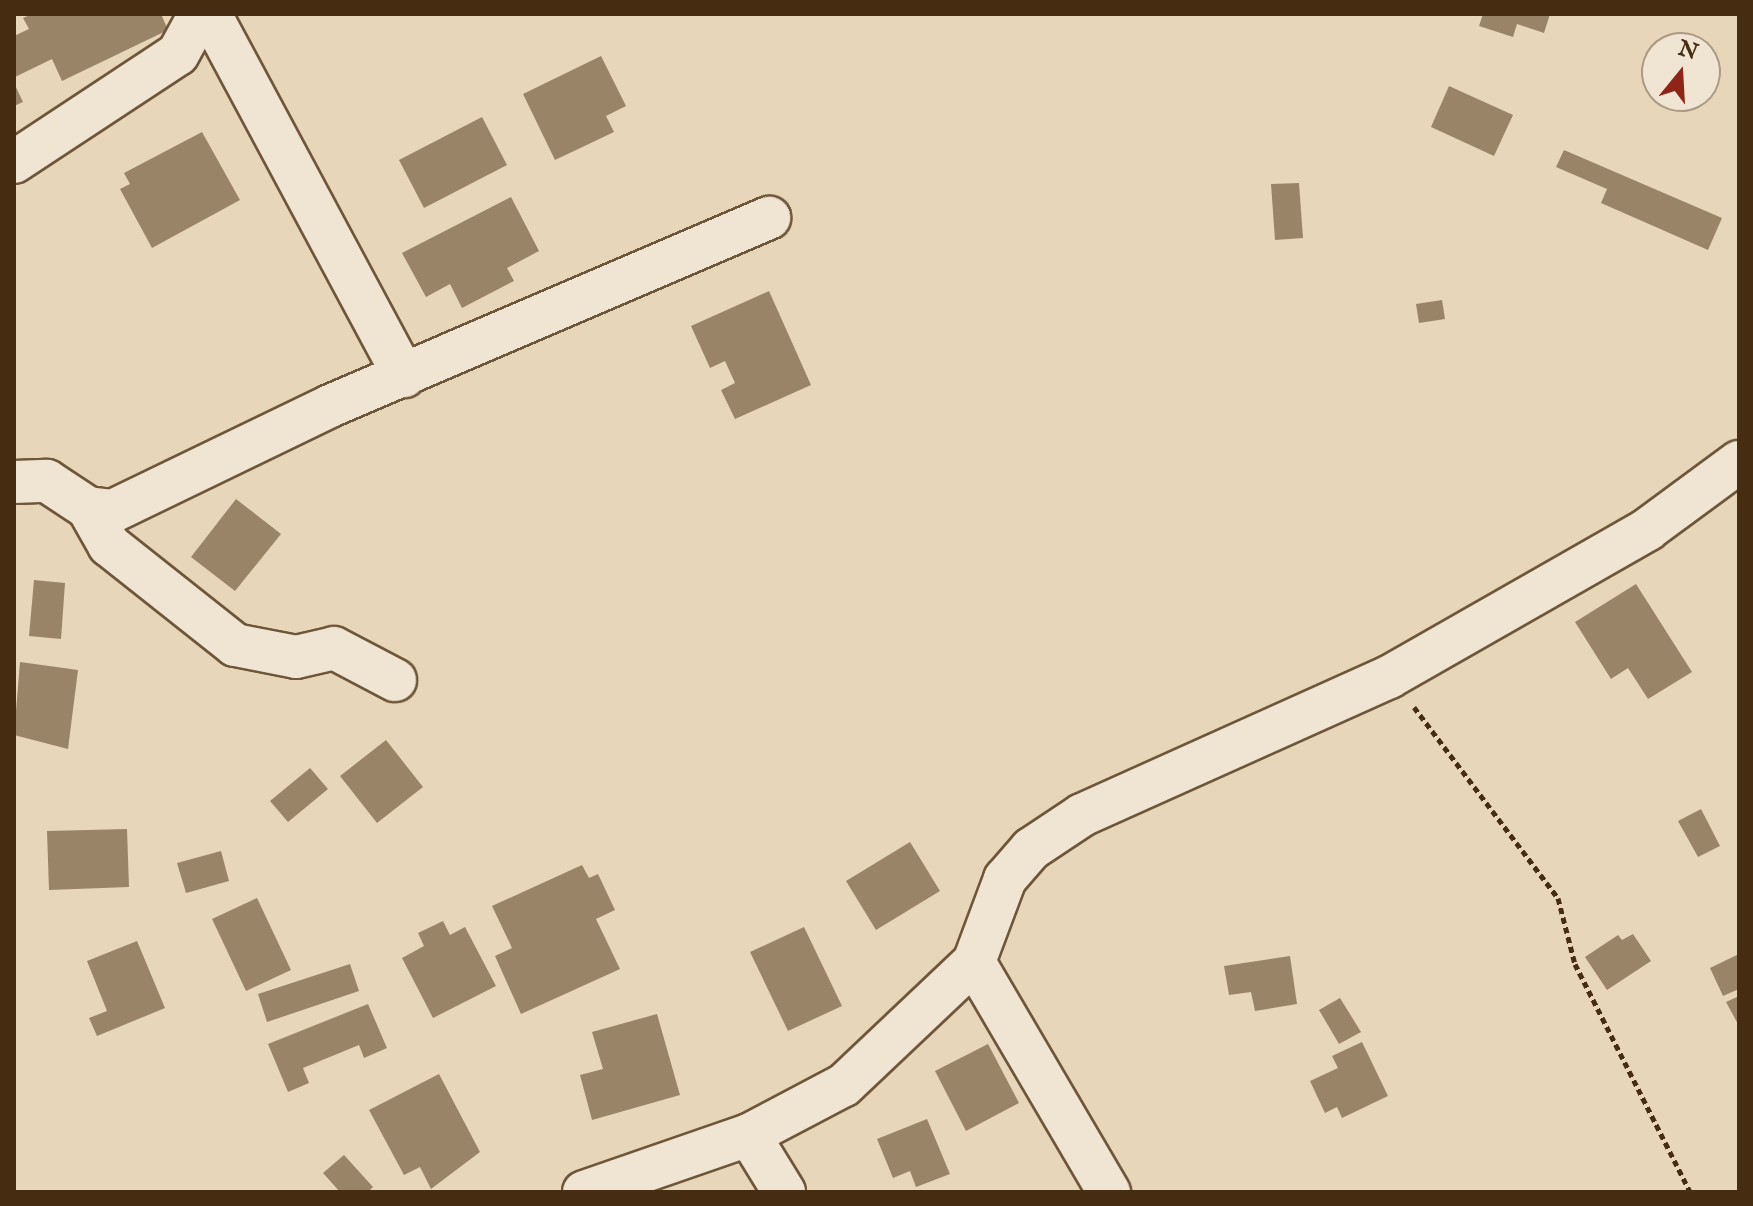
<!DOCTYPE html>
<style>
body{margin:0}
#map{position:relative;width:1753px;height:1206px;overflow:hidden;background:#e8d6ba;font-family:"IM FELL English",serif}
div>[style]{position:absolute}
.building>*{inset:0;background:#9a8468}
.path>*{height:5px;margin-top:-2.5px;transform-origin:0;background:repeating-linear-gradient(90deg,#462c10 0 6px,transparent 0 10px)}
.roads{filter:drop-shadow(2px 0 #6e563a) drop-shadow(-2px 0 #6e563a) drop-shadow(0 2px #6e563a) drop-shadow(0 -2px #6e563a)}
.minor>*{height:42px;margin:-21px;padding:0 21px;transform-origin:21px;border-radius:21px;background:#f0e4d2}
span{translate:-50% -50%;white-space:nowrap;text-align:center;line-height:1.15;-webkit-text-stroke:7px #f0e4d2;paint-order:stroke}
.frame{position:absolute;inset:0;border:16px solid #462c10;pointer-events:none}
.north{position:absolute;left:1641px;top:32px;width:80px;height:80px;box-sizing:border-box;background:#f0e4d2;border:2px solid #ac9a84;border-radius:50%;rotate:18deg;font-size:22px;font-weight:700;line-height:32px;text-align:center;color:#462c10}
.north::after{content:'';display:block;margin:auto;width:28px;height:36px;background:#8f2418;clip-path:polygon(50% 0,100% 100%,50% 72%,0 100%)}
</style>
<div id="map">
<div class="building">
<i style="clip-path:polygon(32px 14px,161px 14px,168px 30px,62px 81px,52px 59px,15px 77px,14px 36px,29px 29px,23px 18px)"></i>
<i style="clip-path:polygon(1483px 14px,1550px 14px,1544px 33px,1517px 24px,1513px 37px,1479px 26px)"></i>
<i style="clip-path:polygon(601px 56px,626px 106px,606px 116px,614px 132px,555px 160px,523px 94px)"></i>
<i style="clip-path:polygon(14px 83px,23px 102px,14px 106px)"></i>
<i style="clip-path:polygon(1449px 86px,1513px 115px,1494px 156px,1431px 127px)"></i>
<i style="clip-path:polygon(482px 117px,507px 165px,424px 208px,399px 160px)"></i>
<i style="clip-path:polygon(202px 132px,240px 200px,152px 248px,120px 189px,130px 184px,124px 173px)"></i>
<i style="clip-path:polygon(1564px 150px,1722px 218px,1708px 250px,1601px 203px,1607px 189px,1556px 167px)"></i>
<i style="clip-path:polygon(1299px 183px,1303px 238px,1275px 240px,1271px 184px)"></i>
<i style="clip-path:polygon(511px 197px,539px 251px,507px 268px,514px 281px,462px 308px,450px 284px,426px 297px,402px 253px)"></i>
<i style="clip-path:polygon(769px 291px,811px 385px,735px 419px,721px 390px,735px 383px,725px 361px,710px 368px,691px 326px)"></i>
<i style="clip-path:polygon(1442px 300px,1445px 319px,1419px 323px,1416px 304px)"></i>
<i style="clip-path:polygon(236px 499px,281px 534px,235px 591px,191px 557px)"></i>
<i style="clip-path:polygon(34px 580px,65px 583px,61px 639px,29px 636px)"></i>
<i style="clip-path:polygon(1636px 584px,1692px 672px,1648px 699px,1628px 668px,1611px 679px,1575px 622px)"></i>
<i style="clip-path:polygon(20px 662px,78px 670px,68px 749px,14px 735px)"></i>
<i style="clip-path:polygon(386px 740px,423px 787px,377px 823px,340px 776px)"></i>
<i style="clip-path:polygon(310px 768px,328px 789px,288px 822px,270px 801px)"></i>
<i style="clip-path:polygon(1701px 809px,1720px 846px,1698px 857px,1678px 821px)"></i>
<i style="clip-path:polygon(127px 829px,129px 887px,49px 890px,47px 831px)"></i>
<i style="clip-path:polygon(910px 842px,940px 891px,876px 930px,846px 881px)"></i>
<i style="clip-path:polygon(221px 851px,229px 881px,186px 893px,177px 863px)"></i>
<i style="clip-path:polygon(582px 865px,589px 878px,598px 874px,615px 910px,596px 919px,620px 969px,521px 1014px,495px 956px,512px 948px,492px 906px)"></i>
<i style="clip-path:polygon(257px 898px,291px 970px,246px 991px,212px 919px)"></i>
<i style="clip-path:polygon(443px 921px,450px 935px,465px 927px,496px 986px,433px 1018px,402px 958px,424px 946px,418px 933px)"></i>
<i style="clip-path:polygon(804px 927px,842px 1006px,788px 1031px,750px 952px)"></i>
<i style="clip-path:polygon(1633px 934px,1651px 961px,1607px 990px,1585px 957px,1618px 935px,1622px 940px)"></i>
<i style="clip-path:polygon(137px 941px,165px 1008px,97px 1036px,89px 1018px,107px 1011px,87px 961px)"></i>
<i style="clip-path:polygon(1739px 954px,1739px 989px,1723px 996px,1710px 968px)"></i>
<i style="clip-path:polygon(1290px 956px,1297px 1004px,1255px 1011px,1251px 992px,1229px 995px,1224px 966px)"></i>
<i style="clip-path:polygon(350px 964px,359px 991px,267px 1022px,258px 994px)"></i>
<i style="clip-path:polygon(1739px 996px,1739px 1026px,1726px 1002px)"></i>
<i style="clip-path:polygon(1340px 998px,1361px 1032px,1339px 1044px,1319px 1010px)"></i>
<i style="clip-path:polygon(368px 1004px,387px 1048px,364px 1058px,359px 1045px,303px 1068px,309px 1083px,288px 1092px,268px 1044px)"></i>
<i style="clip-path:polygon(657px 1014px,680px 1095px,592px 1120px,580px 1075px,603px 1069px,592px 1032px)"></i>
<i style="clip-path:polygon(1362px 1042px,1388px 1096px,1342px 1118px,1337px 1107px,1325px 1113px,1310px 1081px,1338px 1068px,1332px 1056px)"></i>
<i style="clip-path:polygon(988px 1044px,1019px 1103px,966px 1131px,935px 1071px)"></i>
<i style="clip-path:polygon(439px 1074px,480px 1152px,431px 1189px,420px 1167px,404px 1175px,369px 1110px)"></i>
<i style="clip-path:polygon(927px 1119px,950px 1174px,916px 1187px,910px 1171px,893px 1178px,877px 1139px)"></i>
<i style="clip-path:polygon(344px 1155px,373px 1187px,368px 1192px,340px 1192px,323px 1173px)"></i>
</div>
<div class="path">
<i style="left:1414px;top:707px;width:239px;rotate:53deg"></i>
<i style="left:1558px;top:898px;width:68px;rotate:75.6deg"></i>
<i style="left:1575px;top:964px;width:255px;rotate:63.2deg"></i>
</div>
<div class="roads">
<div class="minor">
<i style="left:210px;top:14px;width:411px;rotate:61.8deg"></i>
<i style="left:14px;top:162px;width:196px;rotate:-33.4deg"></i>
<i style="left:178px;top:54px;width:46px;rotate:-61.2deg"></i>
<i style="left:14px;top:482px;width:33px;rotate:-2deg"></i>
<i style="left:47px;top:481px;width:49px;rotate:33.4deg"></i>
<i style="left:88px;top:508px;width:25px;rotate:7deg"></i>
<i style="left:113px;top:511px;width:241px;rotate:-25.8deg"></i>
<i style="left:330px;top:406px;width:478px;rotate:-23.2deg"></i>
<i style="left:88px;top:508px;width:43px;rotate:60.4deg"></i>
<i style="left:109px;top:545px;width:161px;rotate:38.4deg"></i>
<i style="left:235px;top:645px;width:62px;rotate:11.1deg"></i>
<i style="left:296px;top:657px;width:39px;rotate:-13deg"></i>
<i style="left:334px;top:648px;width:69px;rotate:27.7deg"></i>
<i style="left:974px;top:962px;width:267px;rotate:59.6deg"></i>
<i style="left:749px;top:1135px;width:67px;rotate:58.4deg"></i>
<i style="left:584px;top:1192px;width:175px;rotate:-19.1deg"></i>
<i style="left:749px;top:1135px;width:107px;rotate:-27.8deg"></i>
<i style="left:844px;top:1085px;width:179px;rotate:-43.4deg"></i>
<i style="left:974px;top:962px;width:89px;rotate:-69.5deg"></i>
<i style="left:1005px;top:879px;width:40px;rotate:-49deg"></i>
<i style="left:1031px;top:849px;width:61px;rotate:-33.7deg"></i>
<i style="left:1082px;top:815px;width:337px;rotate:-24.2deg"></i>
<i style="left:1389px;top:677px;width:298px;rotate:-29.7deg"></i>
<i style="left:1648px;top:529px;width:113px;rotate:-36.4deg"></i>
</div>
</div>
<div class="frame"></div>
<div class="north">N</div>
</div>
